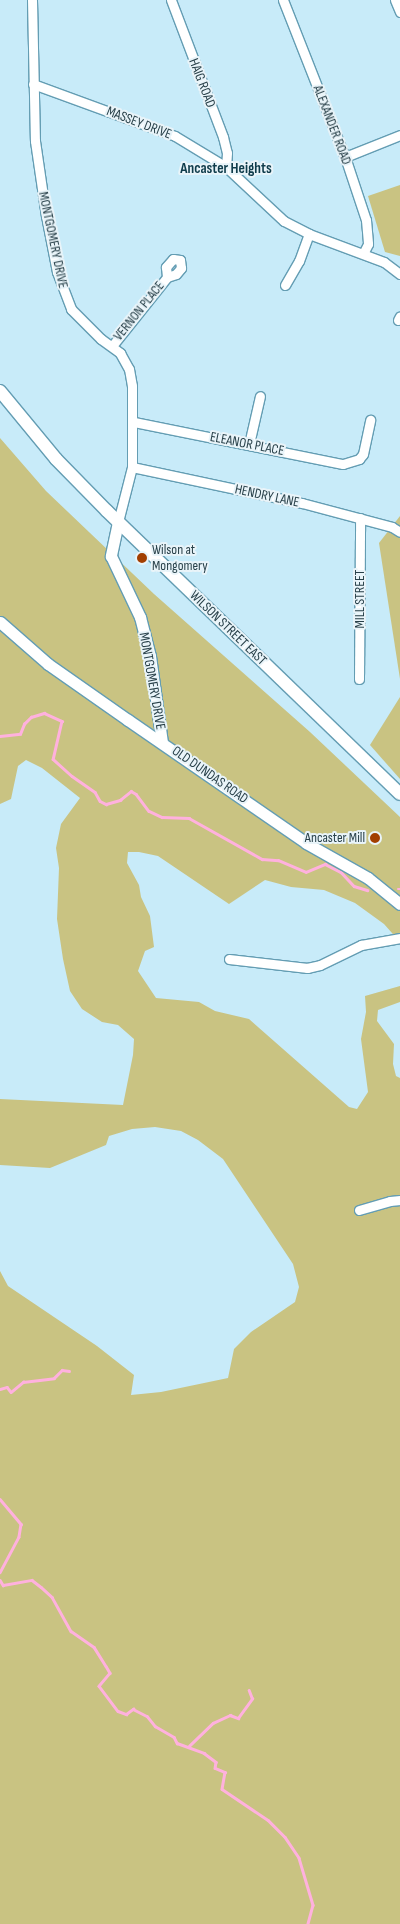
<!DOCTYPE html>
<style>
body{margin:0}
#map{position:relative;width:400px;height:1924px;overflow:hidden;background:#c8ebf9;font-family:"Sofia Sans Condensed",sans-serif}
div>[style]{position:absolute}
.green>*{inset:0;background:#c9c382}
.stream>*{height:2.5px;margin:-1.25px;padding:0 1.25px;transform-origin:1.25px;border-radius:1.25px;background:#ffb1de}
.roads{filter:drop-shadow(1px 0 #649db3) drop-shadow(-1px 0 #649db3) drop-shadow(0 1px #649db3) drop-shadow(0 -1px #649db3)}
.minor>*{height:9px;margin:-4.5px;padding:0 4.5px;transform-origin:4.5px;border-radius:4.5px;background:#fff}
.tertiary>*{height:11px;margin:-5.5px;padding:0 5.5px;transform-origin:5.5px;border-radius:5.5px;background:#fff}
.secondary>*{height:12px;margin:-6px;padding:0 6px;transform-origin:6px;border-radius:6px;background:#fff}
.dots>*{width:14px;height:14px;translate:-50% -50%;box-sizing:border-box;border:2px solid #e9f4f9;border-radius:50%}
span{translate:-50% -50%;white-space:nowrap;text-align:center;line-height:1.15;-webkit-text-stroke:4px #e9f4f9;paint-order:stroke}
.street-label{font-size:14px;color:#284049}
.poi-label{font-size:14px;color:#284049}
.left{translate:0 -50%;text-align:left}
.right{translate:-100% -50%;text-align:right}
.neighbourhood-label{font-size:15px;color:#0f3c4b;font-weight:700}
</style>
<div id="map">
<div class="green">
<i style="clip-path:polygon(400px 185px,400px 256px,385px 252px,368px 196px)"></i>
<i style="clip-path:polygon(0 438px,46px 491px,154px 594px,310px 732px,400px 817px,400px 942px,384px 924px,355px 903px,324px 890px,291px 887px,265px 880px,229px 904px,158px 856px,139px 852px,128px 852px,127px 863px,139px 885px,141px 897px,150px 916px,154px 947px,145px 951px,138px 971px,156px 998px,199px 1002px,215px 1011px,249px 1019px,349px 1107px,357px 1109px,368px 1092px,361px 1039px,366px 1012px,365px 996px,400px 986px,400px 1002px,378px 1010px,377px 1021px,394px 1044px,393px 1064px,396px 1076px,400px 1078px,400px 1924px,0 1924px,0 1271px,8px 1286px,97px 1346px,134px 1375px,131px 1395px,161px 1392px,228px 1378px,234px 1349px,251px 1332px,295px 1302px,299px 1287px,293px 1264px,223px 1159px,198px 1140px,181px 1131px,155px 1127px,132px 1129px,109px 1136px,106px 1145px,50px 1168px,0 1165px,0 1099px,123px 1105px,133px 1055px,134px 1039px,118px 1025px,102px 1022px,82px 1009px,70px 991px,63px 959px,57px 919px,59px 868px,56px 848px,61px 824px,80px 798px,42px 768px,26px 760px,18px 766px,11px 799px,0 804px)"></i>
<i style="clip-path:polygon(400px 516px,400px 679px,379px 543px)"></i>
<i style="clip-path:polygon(400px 697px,400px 779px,370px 745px)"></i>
</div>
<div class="stream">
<i style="left:0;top:736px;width:20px;rotate:-6deg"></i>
<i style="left:20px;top:734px;width:11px;rotate:-68deg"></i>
<i style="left:24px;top:724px;width:10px;rotate:-45deg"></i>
<i style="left:31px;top:717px;width:14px;rotate:-17deg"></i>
<i style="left:44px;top:713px;width:20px;rotate:24deg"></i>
<i style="left:62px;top:721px;width:39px;rotate:103deg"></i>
<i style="left:53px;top:759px;width:25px;rotate:42deg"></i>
<i style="left:72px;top:776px;width:28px;rotate:35deg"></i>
<i style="left:95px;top:792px;width:10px;rotate:61deg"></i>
<i style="left:100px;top:801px;width:7px;rotate:27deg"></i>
<i style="left:106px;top:804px;width:15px;rotate:-16deg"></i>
<i style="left:120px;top:800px;width:14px;rotate:-39deg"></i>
<i style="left:131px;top:791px;width:6px;rotate:31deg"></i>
<i style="left:136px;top:794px;width:21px;rotate:53deg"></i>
<i style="left:149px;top:811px;width:14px;rotate:25deg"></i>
<i style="left:162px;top:817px;width:27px;rotate:2deg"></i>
<i style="left:189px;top:818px;width:84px;rotate:29.3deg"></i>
<i style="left:262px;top:859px;width:16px;rotate:4deg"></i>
<i style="left:278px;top:860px;width:30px;rotate:23deg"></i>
<i style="left:306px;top:872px;width:21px;rotate:-23deg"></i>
<i style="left:325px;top:864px;width:18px;rotate:27deg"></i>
<i style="left:341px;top:872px;width:19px;rotate:47deg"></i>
<i style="left:354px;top:886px;width:14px;rotate:17deg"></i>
<i style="left:398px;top:889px;width:2px"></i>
<i style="left:0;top:1389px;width:7px;rotate:-16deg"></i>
<i style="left:7px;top:1387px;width:6px;rotate:51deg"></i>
<i style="left:11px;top:1392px;width:16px;rotate:-40deg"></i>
<i style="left:23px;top:1382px;width:31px;rotate:-7deg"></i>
<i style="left:54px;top:1378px;width:11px;rotate:-45deg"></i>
<i style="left:62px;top:1370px;width:7px;rotate:8deg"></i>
<i style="left:0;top:1499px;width:33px;rotate:50deg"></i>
<i style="left:21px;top:1524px;width:13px;rotate:99deg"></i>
<i style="left:19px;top:1537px;width:40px;rotate:118deg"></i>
<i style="left:0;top:1580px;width:6px;rotate:59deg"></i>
<i style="left:3px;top:1585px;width:29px;rotate:-10deg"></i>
<i style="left:32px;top:1580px;width:11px;rotate:38deg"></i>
<i style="left:41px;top:1587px;width:15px;rotate:42deg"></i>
<i style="left:52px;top:1597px;width:39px;rotate:61deg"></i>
<i style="left:71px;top:1631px;width:28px;rotate:35deg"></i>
<i style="left:94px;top:1647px;width:22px;rotate:58deg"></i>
<i style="left:106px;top:1666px;width:8px;rotate:60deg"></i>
<i style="left:110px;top:1673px;width:17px;rotate:130deg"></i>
<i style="left:99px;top:1686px;width:31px;rotate:53deg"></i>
<i style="left:118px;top:1711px;width:9px;rotate:21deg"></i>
<i style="left:126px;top:1714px;width:9px;rotate:-36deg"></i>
<i style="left:133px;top:1709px;width:16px;rotate:27deg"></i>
<i style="left:147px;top:1716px;width:13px;rotate:51deg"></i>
<i style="left:155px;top:1726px;width:22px;rotate:30deg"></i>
<i style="left:174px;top:1737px;width:7px;rotate:63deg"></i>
<i style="left:177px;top:1743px;width:29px;rotate:20deg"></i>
<i style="left:204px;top:1753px;width:15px;rotate:37deg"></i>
<i style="left:216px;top:1762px;width:6px;rotate:99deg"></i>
<i style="left:215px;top:1768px;width:11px;rotate:22deg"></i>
<i style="left:225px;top:1772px;width:17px;rotate:100deg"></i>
<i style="left:222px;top:1789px;width:55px;rotate:34deg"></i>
<i style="left:268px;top:1820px;width:24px;rotate:45deg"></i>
<i style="left:285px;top:1837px;width:25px;rotate:56deg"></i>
<i style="left:299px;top:1858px;width:49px;rotate:73.4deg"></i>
<i style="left:313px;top:1905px;width:20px;rotate:105deg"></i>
<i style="left:189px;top:1746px;width:33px;rotate:-44deg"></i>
<i style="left:213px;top:1723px;width:19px;rotate:-25deg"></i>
<i style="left:230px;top:1715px;width:9px;rotate:21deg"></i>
<i style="left:238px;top:1718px;width:24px;rotate:-54deg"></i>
<i style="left:252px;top:1699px;width:9px;rotate:-111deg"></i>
</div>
<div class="roads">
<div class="minor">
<i style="left:32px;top:0;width:141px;rotate:88.8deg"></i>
<i style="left:35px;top:141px;width:76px;rotate:81.7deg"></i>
<i style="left:46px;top:216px;width:57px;rotate:78.9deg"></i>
<i style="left:57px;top:272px;width:40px;rotate:69deg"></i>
<i style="left:71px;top:309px;width:42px;rotate:45deg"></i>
<i style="left:101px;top:339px;width:24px;rotate:36deg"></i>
<i style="left:120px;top:353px;width:18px;rotate:61deg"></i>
<i style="left:129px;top:369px;width:17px;rotate:80deg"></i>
<i style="left:132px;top:386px;width:81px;rotate:90deg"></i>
<i style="left:132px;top:467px;width:57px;rotate:104.3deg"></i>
<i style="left:171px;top:0;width:147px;rotate:69.2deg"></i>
<i style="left:223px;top:137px;width:16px;rotate:76deg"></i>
<i style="left:227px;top:153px;width:14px;rotate:94deg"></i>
<i style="left:283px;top:0;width:169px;rotate:68.5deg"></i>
<i style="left:345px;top:157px;width:66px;rotate:71.6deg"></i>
<i style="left:366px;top:220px;width:24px;rotate:85deg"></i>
<i style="left:368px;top:244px;width:9px;rotate:117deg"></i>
<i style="left:395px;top:0;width:13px;rotate:67deg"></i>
<i style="left:33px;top:84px;width:151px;rotate:20.1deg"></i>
<i style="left:175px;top:136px;width:60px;rotate:31.3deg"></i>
<i style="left:226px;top:167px;width:79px;rotate:43deg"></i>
<i style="left:284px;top:221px;width:28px;rotate:27deg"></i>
<i style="left:309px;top:234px;width:80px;rotate:20.5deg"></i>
<i style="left:384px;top:262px;width:20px;rotate:37deg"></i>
<i style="left:345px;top:157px;width:59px;rotate:-21.8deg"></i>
<i style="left:285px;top:285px;width:28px;rotate:-60deg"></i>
<i style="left:299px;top:261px;width:29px;rotate:-70deg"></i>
<i style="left:398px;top:320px;width:4px;rotate:-63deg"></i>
<i style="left:112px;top:346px;width:88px;rotate:-51.4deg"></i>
<i style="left:167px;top:277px;width:9px;rotate:-18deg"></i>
<i style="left:176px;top:274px;width:8px;rotate:-50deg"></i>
<i style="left:181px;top:268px;width:8px;rotate:-97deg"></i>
<i style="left:180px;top:260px;width:7px;rotate:-172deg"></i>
<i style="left:173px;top:259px;width:11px;rotate:131deg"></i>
<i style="left:166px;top:267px;width:10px;rotate:84deg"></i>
<i style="left:134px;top:422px;width:213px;rotate:11.4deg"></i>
<i style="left:343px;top:464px;width:17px;rotate:-17deg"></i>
<i style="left:359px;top:459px;width:6px;rotate:-51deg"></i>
<i style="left:363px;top:454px;width:35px;rotate:-78deg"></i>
<i style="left:249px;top:444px;width:49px;rotate:-77.1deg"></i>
<i style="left:132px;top:467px;width:174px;rotate:12deg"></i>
<i style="left:302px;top:503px;width:93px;rotate:14.9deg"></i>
<i style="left:392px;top:527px;width:9px;rotate:32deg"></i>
<i style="left:359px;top:679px;width:161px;rotate:-89.6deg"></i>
<i style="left:229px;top:959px;width:79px;rotate:6.6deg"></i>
<i style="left:307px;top:968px;width:13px;rotate:-13deg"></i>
<i style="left:320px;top:965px;width:46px;rotate:-26deg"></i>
<i style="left:361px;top:945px;width:40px;rotate:-10deg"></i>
<i style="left:359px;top:1210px;width:32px;rotate:-16deg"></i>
<i style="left:390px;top:1201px;width:10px;rotate:-6deg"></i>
</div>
<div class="tertiary">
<i style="left:118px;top:522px;width:35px;rotate:102deg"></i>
<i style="left:111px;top:556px;width:68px;rotate:64.6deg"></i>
<i style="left:140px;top:617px;width:40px;rotate:75.6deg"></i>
<i style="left:150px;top:656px;width:87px;rotate:82.1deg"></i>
<i style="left:0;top:622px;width:64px;rotate:41.2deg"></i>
<i style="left:48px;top:664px;width:98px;rotate:35deg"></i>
<i style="left:128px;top:720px;width:216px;rotate:34.6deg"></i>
<i style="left:306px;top:843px;width:71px;rotate:29.4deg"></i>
<i style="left:368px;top:878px;width:41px;rotate:39.1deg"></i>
</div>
<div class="secondary">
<i style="left:0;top:391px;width:88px;rotate:50.5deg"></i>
<i style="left:56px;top:459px;width:73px;rotate:45.6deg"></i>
<i style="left:107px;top:511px;width:407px;rotate:44deg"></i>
</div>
</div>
<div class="dots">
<i style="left:142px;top:558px;background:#a23f01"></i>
<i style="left:375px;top:838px;background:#a23f01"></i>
</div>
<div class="street-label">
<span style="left:202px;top:83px;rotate:69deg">HAIG ROAD</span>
<span style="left:139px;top:123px;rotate:21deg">MASSEY DRIVE</span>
<span style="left:332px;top:125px;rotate:69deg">ALEXANDER ROAD</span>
<span style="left:53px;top:240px;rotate:78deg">MONTGOMERY DRIVE</span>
<span style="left:139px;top:311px;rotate:-51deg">VERNON PLACE</span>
<span style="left:247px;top:444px;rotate:11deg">ELEANOR PLACE</span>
<span style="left:267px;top:496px;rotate:12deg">HENDRY LANE</span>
<span style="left:360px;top:599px;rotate:-90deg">MILL STREET</span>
<span style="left:228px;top:628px;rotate:44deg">WILSON STREET EAST</span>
<span style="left:152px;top:681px;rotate:80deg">MONTGOMERY DRIVE</span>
<span style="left:210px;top:775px;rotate:35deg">OLD DUNDAS ROAD</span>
</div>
<div class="poi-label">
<span class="left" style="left:152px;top:558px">Wilson at<br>Mongomery</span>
<span class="right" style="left:365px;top:838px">Ancaster Mill</span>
</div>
<div class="neighbourhood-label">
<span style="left:226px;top:169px">Ancaster Heights</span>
</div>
</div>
